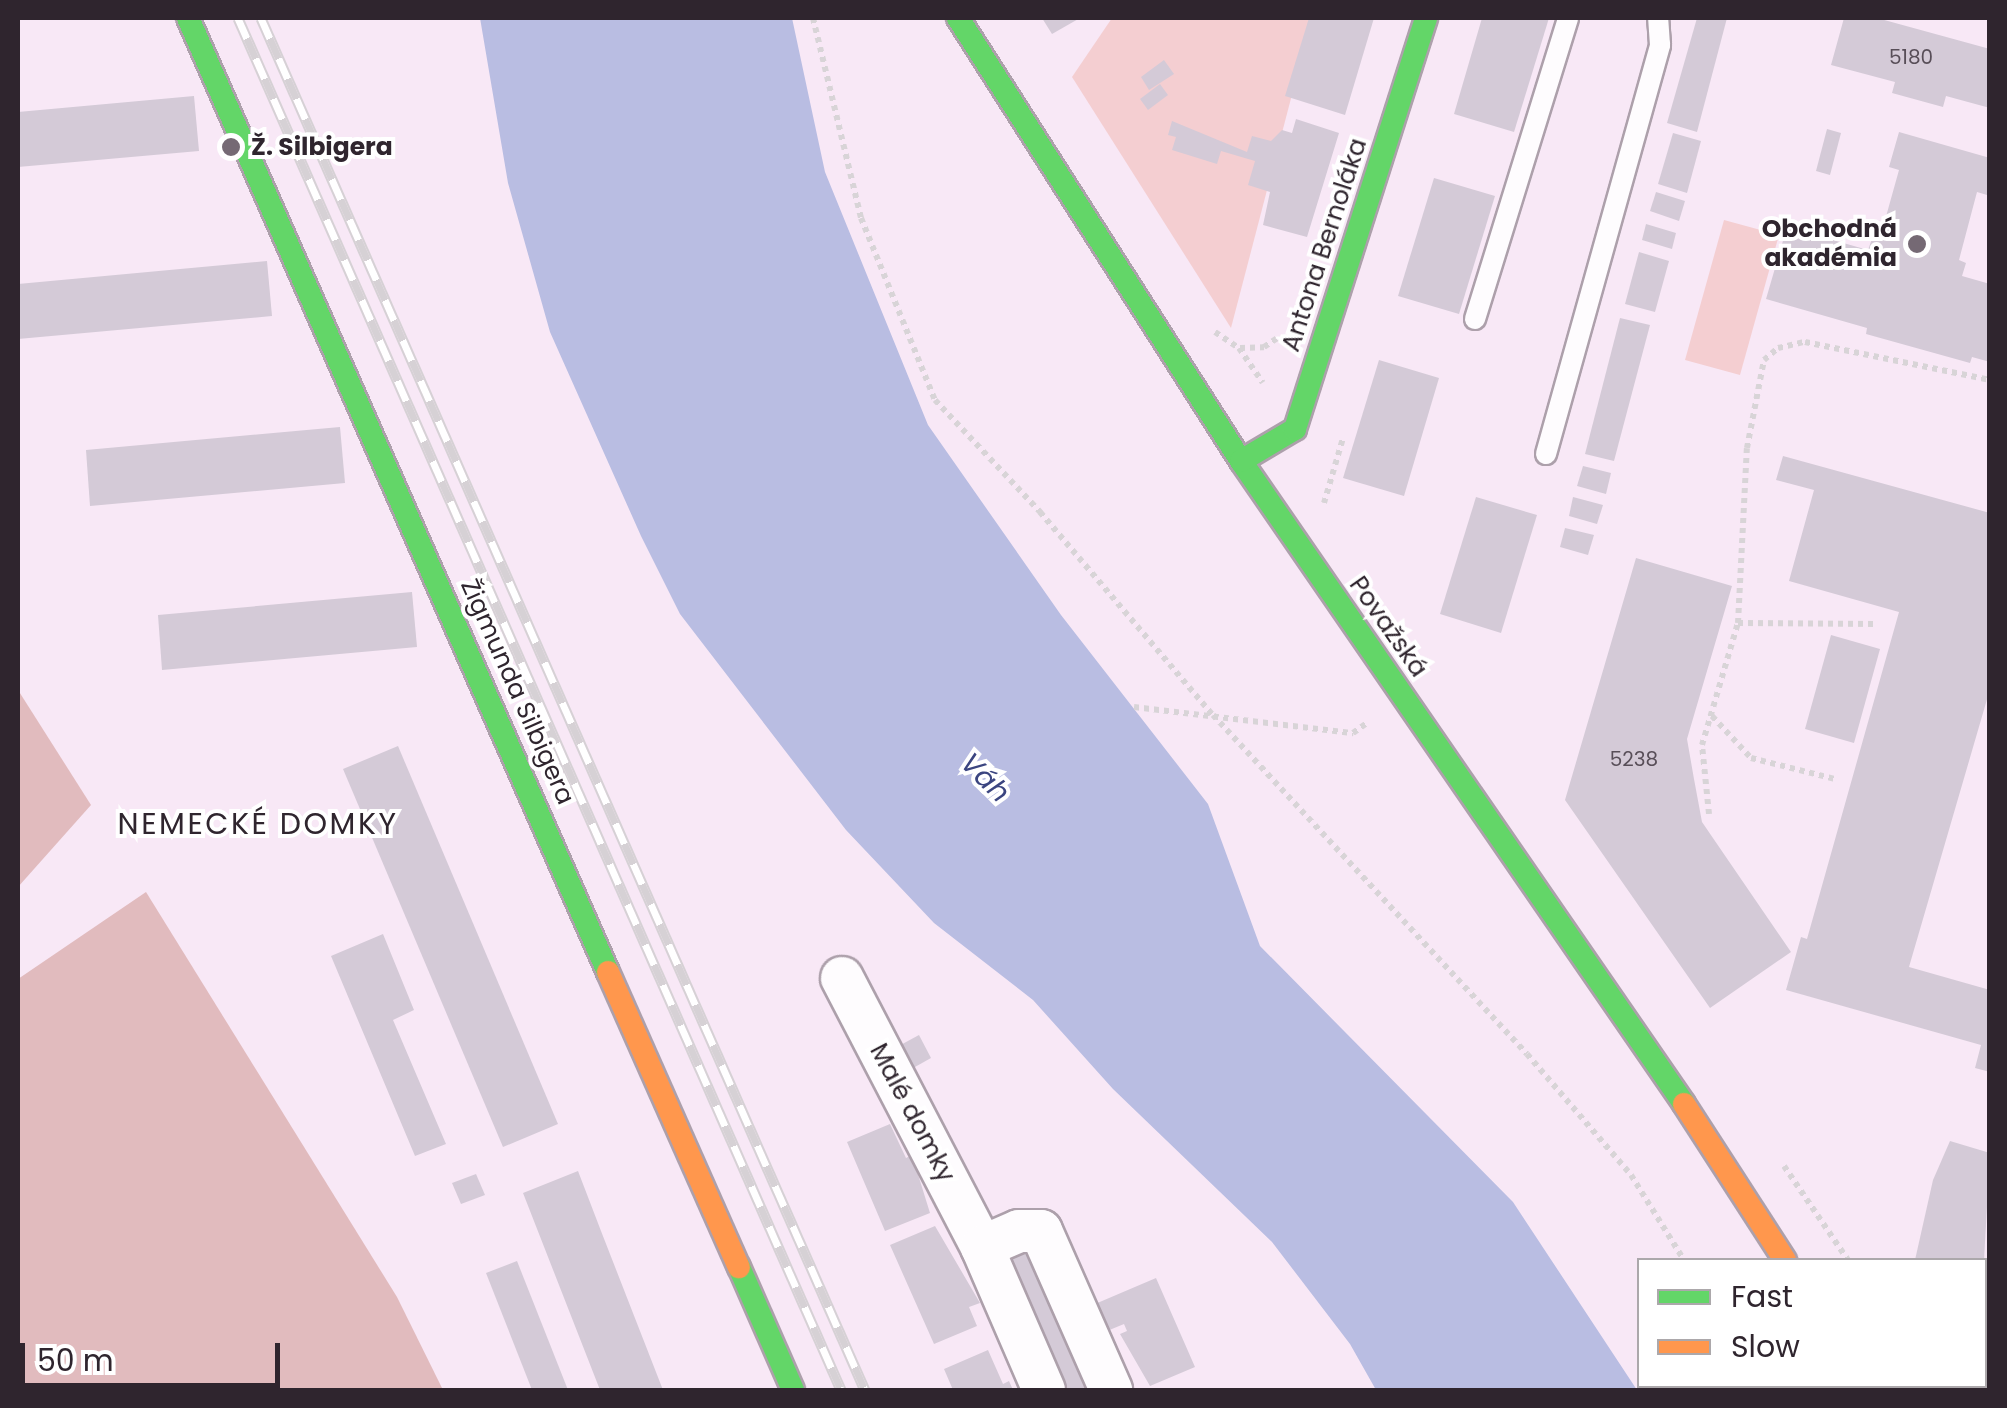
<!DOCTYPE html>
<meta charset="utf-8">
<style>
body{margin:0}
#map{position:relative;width:2007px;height:1408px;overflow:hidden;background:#f8e8f6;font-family:Poppins,sans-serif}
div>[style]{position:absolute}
.green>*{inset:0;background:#f4ced1}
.forest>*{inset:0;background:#e1bbbe}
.water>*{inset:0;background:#b9bde2}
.building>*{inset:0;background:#d4cad7}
.path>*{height:6px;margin-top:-3px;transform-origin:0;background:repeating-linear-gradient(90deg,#d8d4d7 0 5px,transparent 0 10px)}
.roads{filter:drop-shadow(2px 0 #ada0ab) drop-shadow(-2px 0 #ada0ab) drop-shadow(0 2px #ada0ab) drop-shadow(0 -2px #ada0ab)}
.lane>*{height:20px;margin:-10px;padding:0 10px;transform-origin:10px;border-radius:10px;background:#fefcfe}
.street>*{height:42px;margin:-21px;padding:0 21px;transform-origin:21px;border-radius:21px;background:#fefcfe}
.fast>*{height:22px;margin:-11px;padding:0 11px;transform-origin:11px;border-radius:11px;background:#63d668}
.slow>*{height:22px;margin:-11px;padding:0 11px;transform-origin:11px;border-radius:11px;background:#ff974d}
.rail>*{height:11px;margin-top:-5.5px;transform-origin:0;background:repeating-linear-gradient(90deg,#fff 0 22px,#d6d1d5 0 44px);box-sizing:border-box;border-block:2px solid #d6d1d5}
.dots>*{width:28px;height:28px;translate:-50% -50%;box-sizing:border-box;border:5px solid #fff;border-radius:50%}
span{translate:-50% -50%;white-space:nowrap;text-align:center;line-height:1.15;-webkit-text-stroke:8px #fff;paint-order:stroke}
.number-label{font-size:20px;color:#584e58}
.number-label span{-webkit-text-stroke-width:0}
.poi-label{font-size:25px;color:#2f252e;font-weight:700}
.left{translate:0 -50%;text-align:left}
.right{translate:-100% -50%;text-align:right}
.street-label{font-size:25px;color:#2f252e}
.water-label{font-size:28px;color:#3b4580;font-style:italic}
.quarter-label{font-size:30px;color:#2f252e;letter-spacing:2.5px}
.frame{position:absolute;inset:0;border:20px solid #2f252e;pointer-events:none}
.legend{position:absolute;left:1637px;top:1258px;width:350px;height:130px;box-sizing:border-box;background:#fff;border:2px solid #aca8ab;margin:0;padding:12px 18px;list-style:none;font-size:30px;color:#2f252e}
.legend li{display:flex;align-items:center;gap:20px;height:50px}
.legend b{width:50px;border:2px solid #aca8ab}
.scale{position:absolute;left:20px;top:1343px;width:260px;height:45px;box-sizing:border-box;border:5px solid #2f252e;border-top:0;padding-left:12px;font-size:30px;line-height:35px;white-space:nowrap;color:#2f252e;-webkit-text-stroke:8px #fff;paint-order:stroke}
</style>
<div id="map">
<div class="green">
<i style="clip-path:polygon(1112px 18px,1312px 18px,1231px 328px,1072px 77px)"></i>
<i style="clip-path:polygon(1724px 220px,1779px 235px,1740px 375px,1685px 360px)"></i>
</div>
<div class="forest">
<i style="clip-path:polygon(18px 690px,91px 805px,18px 887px)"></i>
<i style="clip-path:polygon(146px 892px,397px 1297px,443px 1390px,18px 1390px,18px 979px)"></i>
</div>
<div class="water">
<i style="clip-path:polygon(480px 18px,792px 18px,825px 172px,928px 425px,1061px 615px,1208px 804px,1260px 946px,1513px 1202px,1637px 1390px,1376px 1390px,1350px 1344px,1272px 1242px,1113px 1089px,1033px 1000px,934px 923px,846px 830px,680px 614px,641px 536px,550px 332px,508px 183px)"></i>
</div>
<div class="building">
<i style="clip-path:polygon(1042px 18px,1080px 18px,1052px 34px)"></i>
<i style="clip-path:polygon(1309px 18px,1374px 18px,1345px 115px,1285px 96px)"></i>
<i style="clip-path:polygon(1482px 18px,1549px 18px,1514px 132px,1454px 114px)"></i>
<i style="clip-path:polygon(1697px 18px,1727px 18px,1697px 132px,1667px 123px)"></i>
<i style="clip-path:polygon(1844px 18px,1877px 18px,1990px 49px,1990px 108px,1946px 96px,1943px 107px,1892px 93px,1895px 82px,1831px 65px)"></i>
<i style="clip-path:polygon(1164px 60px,1174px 74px,1149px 90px,1141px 77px)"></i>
<i style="clip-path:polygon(1160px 84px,1168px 95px,1148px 110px,1140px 99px)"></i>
<i style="clip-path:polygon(194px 96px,199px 151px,18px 167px,18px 112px)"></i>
<i style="clip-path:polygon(1296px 119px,1339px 133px,1307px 237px,1263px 225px,1270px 192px,1248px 185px,1255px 161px,1221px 151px,1217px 164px,1172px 150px,1176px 137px,1168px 135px,1172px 121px,1247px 152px,1252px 136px,1271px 141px,1282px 130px,1292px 133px)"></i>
<i style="clip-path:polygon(1827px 129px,1841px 133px,1830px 175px,1816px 171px)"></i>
<i style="clip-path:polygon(1899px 132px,1990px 158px,1990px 187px,1987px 195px,1977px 192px,1959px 260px,1966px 263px,1962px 276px,1990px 284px,1990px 362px,1972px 357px,1970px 363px,1866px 334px,1867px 328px,1766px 299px,1787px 227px,1868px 250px,1873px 236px,1880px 238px,1899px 170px,1889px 167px)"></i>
<i style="clip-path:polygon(1673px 133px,1701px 141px,1687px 193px,1658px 184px)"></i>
<i style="clip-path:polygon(1434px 178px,1495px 196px,1459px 314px,1398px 296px)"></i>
<i style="clip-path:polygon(1656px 192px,1685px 201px,1679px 221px,1650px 211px)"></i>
<i style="clip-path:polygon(1646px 224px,1676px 233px,1672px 249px,1642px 240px)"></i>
<i style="clip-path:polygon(1639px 252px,1669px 261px,1655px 312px,1625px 304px)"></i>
<i style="clip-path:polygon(267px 261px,272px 316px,18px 339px,18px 284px)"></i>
<i style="clip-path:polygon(1620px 318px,1650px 325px,1614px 461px,1585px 454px)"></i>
<i style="clip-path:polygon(1379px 360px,1439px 378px,1404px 496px,1343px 478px)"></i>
<i style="clip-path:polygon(340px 427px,345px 483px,90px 506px,86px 450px)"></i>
<i style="clip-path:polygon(1783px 456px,1990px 513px,1990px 689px,1909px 967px,1990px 990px,1990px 1072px,1975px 1068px,1981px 1045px,1786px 990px,1801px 937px,1807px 939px,1899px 612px,1789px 581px,1814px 490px,1776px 480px)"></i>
<i style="clip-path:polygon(1583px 466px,1611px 473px,1606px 494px,1577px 486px)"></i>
<i style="clip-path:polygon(1476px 497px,1537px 515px,1501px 633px,1440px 614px)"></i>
<i style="clip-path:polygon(1573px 497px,1603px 505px,1597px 524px,1569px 516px)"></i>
<i style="clip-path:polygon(1565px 528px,1594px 535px,1588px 555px,1560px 547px)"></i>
<i style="clip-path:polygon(1636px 558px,1732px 586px,1687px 739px,1694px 779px,1702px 822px,1791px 952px,1710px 1008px,1565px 800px)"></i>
<i style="clip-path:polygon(412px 592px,417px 647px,162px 670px,158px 615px)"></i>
<i style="clip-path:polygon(1831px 635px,1880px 649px,1854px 743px,1805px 729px)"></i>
<i style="clip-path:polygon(398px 746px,558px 1124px,503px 1147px,343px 769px)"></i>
<i style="clip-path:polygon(383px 934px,414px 1010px,393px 1020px,446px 1144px,415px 1156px,331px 956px)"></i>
<i style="clip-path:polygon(919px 1035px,931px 1058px,906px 1072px,895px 1048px)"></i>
<i style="clip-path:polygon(890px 1124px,906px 1158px,912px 1155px,930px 1213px,885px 1231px,847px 1142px)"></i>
<i style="clip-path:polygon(1950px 1141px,1990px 1153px,1984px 1260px,1915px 1260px,1933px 1180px)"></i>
<i style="clip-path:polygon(578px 1171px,601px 1231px,663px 1390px,600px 1390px,523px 1193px)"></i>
<i style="clip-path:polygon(476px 1174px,485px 1195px,461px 1204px,452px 1183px)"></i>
<i style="clip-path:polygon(935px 1226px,980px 1303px,969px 1307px,977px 1326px,934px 1344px,890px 1245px)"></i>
<i style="clip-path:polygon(1030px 1238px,1096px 1390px,1065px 1390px,1004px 1249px)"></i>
<i style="clip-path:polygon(517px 1261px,568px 1390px,532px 1390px,486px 1273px)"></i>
<i style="clip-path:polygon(1156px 1278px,1195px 1367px,1150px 1386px,1120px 1334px,1127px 1331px,1124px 1324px,1107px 1331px,1095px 1304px)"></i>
<i style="clip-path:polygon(988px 1350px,1003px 1384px,1009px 1381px,1013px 1390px,953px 1390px,944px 1369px)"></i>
</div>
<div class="path">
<i style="left:813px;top:18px;width:206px;rotate:76.5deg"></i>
<i style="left:861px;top:218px;width:196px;rotate:67.9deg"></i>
<i style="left:935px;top:400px;width:154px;rotate:46.8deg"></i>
<i style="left:1040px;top:512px;width:267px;rotate:49.6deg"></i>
<i style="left:1213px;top:715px;width:462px;rotate:47.2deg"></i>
<i style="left:1527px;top:1054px;width:160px;rotate:49.3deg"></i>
<i style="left:1631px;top:1175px;width:100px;rotate:58.1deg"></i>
<i style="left:1215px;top:332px;width:29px;rotate:34deg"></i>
<i style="left:1239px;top:348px;width:42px;rotate:55.6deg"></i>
<i style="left:1240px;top:348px;width:24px;rotate:-2deg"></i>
<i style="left:1264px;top:347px;width:18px;rotate:-34deg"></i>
<i style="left:1324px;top:503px;width:68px;rotate:-73.7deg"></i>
<i style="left:1738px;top:623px;width:137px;rotate:0.4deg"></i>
<i style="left:1134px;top:707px;width:221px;rotate:6.8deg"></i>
<i style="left:1353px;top:733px;width:19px;rotate:-36deg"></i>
<i style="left:1712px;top:716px;width:57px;rotate:47.1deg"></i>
<i style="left:1751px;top:758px;width:87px;rotate:14deg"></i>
<i style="left:1709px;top:814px;width:69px;rotate:-95.8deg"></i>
<i style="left:1702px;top:745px;width:127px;rotate:-73.6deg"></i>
<i style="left:1738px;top:623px;width:175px;rotate:-87.1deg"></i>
<i style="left:1747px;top:448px;width:90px;rotate:-79.1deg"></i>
<i style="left:1764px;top:360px;width:18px;rotate:-41deg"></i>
<i style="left:1778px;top:348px;width:28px;rotate:-13deg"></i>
<i style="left:1805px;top:342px;width:189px;rotate:11.6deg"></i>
<i style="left:1784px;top:1166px;width:114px;rotate:55.8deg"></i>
<i style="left:1984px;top:1378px;width:6px;rotate:-18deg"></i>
<i style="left:1755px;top:1386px;width:5px;rotate:53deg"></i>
</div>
<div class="roads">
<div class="lane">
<i style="left:1475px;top:319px;width:315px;rotate:-72.8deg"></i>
<i style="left:1546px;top:454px;width:425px;rotate:-74.4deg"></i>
<i style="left:1660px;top:45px;width:27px;rotate:-94deg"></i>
</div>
<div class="street">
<i style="left:842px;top:978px;width:303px;rotate:62.5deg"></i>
<i style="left:982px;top:1247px;width:156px;rotate:66.6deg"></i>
<i style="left:982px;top:1247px;width:40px;rotate:-23.4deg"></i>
<i style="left:1019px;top:1231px;width:22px"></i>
<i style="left:1041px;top:1231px;width:174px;rotate:66.2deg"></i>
</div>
<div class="fast">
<i style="left:188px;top:18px;width:1042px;rotate:66.24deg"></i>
<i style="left:958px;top:18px;width:526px;rotate:57.43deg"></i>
<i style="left:1241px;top:461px;width:781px;rotate:55.43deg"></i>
<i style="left:1241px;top:461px;width:63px;rotate:-30.7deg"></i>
<i style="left:1295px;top:429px;width:431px;rotate:-72.3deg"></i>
<i style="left:739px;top:1267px;width:134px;rotate:66.3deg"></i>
<i style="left:1849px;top:1386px;width:4px;rotate:63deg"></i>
</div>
<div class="slow">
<i style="left:608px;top:972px;width:323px;rotate:66.1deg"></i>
<i style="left:1684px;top:1104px;width:186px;rotate:57.1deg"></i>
</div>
</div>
<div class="rail">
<i style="left:238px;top:18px;width:1499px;rotate:66.27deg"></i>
<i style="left:261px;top:18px;width:1499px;rotate:66.24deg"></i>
</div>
<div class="dots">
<i style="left:231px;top:147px;background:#756974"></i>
<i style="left:1917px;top:244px;background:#756974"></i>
</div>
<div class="number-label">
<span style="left:1911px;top:57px">5180</span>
<span style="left:1634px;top:759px">5238</span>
</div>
<div class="poi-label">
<span class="left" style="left:251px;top:147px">Ž. Silbigera</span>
<span class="right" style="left:1897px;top:244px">Obchodná<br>akadémia</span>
</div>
<div class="street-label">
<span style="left:1325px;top:245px;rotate:-72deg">Antona Bernoláka</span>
<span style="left:1388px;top:627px;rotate:55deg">Považská</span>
<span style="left:517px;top:692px;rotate:66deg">Žigmunda Silbigera</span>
<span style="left:912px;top:1113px;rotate:62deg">Malé domky</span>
</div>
<div class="water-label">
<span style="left:985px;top:778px;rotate:45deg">Váh</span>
</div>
<div class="quarter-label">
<span style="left:258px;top:824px">NEMECKÉ DOMKY</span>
</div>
<div class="frame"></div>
<ul class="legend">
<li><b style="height:12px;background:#63d668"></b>Fast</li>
<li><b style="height:12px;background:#ff974d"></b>Slow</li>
</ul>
<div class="scale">50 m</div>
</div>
